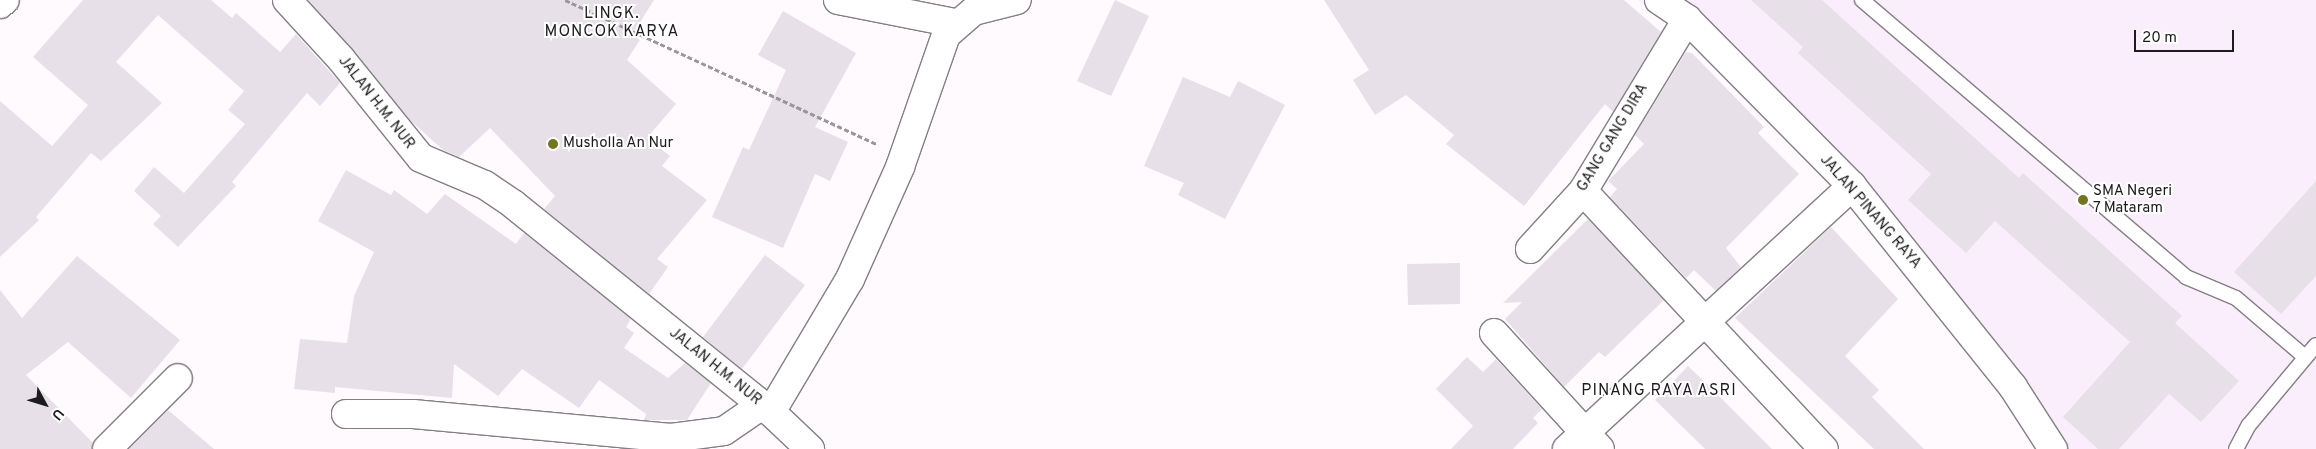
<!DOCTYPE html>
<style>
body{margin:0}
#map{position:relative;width:2316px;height:449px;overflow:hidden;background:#fefafe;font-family:Overpass,sans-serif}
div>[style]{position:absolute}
.built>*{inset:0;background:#faedfc}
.building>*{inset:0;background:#e8e0e9}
.path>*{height:3px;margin-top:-1.5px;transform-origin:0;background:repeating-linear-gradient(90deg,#9a979a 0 5px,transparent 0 7.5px)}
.roads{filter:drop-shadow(1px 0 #857e86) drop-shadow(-1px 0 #857e86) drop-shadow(0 1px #857e86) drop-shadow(0 -1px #857e86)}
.lane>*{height:14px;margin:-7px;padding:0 7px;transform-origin:7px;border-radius:7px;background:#fff}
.street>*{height:28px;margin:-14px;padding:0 14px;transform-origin:14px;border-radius:14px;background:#fff}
.dots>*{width:14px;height:14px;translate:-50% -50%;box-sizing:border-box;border:2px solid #fff;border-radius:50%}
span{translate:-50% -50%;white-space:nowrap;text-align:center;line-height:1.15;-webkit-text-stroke:4px #fff;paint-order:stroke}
.street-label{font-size:15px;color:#1d1b1e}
.poi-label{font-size:15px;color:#1d1b1e}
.left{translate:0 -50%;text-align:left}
.neighbourhood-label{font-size:16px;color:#1d1b1e;letter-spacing:1px}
.north{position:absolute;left:20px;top:379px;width:50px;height:50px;-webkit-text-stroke:4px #fff;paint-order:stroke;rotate:129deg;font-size:14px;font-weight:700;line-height:20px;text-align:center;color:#1d1b1e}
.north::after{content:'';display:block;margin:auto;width:18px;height:22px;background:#1d1b1e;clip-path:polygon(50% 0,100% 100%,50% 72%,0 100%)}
.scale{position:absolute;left:2134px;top:30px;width:100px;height:22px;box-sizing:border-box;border:2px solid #1d1b1e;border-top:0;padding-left:6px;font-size:15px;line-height:18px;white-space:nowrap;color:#1d1b1e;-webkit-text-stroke:4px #fff;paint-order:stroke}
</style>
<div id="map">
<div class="built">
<i style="clip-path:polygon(1638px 0,2316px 0,2316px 449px,2062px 449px,2000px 357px,1700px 44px)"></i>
</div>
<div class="building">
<i style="clip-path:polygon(83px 0,211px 0,232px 18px,236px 13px,280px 52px,296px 34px,340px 83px,320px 106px,307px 93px,232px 182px,236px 186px,178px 247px,153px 224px,161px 216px,134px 191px,154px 167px,184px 193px,245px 124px,228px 110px,244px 91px,158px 15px,116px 62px,162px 103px,101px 161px,91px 153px,36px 217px,39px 220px,0 257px,0 101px,52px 146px,88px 105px,33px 57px)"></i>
<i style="clip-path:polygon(308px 0,654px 0,632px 35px,640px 40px,627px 60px,676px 104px,647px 138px,670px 156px,662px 166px,707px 200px,657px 259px,668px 267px,649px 294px,544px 209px,555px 196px,490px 128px,459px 157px,443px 150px,410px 120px)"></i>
<i style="clip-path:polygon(1115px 0,1149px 16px,1111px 96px,1077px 81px)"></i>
<i style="clip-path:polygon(1324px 0,1624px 0,1661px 32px,1613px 112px,1605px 104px,1524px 206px,1446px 144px,1454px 135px,1406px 95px,1375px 115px,1353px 80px,1369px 70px)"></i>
<i style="clip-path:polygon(1751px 0,1822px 0,2019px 178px,2023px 173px,2182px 316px,2175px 323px,2239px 381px,2201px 422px,2169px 394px,2119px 449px,2098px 449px,2063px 417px,2130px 342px,1995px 221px,1966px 253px,1908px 200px,1931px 174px,1798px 53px,1803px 47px)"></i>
<i style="clip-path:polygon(783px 11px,856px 53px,815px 127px,848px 142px,830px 181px,815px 174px,783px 248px,712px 217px,743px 147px,749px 150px,786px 70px,758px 55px)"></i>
<i style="clip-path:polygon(1686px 52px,1692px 53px,1764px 127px,1758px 133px,1799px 174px,1726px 248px,1741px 267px,1716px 291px,1694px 270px,1686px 278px,1610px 197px,1617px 189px,1608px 181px,1644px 144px,1635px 135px)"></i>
<i style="clip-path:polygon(1183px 77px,1230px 97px,1238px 81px,1285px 105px,1225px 219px,1178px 195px,1184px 183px,1144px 166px)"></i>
<i style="clip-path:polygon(346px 170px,391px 195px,394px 190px,427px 214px,445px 194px,516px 244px,524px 233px,631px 319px,626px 327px,634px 333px,624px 348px,668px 378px,685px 363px,711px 383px,687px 420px,644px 420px,646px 414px,599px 380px,579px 408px,522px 369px,498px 396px,454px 364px,452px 398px,335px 387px,335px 393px,294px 389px,300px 339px,347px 343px,354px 296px,374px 252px,318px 221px)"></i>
<i style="clip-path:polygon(2316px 181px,2316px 276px,2281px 314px,2234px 272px)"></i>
<i style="clip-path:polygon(1588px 219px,1664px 300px,1605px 357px,1599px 352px,1564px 387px,1505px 319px,1522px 302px,1503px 303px)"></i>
<i style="clip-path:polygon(1831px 227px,1898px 299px,1845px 356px,1879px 390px,1872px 397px,1924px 449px,1874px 449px,1735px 318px)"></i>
<i style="clip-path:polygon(765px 255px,805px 285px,742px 369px,703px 337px)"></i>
<i style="clip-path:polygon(77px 256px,180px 340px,131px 398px,68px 342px,26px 375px,93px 443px,92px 449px,0 449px,0 290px,22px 318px)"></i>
<i style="clip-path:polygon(1460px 263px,1460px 304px,1408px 305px,1407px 264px)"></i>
<i style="clip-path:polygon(1467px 357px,1483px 372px,1496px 359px,1542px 409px,1533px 418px,1538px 423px,1513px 449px,1451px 449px,1473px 426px,1436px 389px)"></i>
<i style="clip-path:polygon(1688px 366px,1712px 389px,1772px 449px,1705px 449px,1655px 400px)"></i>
<i style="clip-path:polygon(168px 410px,214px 449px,129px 449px)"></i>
</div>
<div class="path">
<i style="left:565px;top:0;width:344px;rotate:24.8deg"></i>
</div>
<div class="roads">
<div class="lane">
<i style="left:1862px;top:0;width:426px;rotate:40.5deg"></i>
<i style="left:2186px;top:277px;width:54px;rotate:22.8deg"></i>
<i style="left:2236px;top:298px;width:91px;rotate:40.5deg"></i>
<i style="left:2236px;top:449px;width:27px;rotate:-62deg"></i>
<i style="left:2249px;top:425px;width:104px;rotate:-50.1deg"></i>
</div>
<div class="street">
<i style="left:287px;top:0;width:80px;rotate:47.5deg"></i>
<i style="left:341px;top:59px;width:127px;rotate:51.1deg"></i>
<i style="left:421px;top:158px;width:69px;rotate:22.9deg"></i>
<i style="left:485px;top:185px;width:34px;rotate:34deg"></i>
<i style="left:513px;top:204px;width:331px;rotate:38.9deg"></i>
<i style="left:771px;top:412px;width:155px;rotate:-59.3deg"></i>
<i style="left:850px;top:279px;width:123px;rotate:-65.9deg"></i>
<i style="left:900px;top:167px;width:140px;rotate:-70.8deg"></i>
<i style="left:946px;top:35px;width:37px;rotate:-41deg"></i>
<i style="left:974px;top:11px;width:44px;rotate:-14.3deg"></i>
<i style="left:838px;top:0;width:119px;rotate:11.1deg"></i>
<i style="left:1659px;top:0;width:34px;rotate:34deg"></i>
<i style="left:1687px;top:19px;width:235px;rotate:45.3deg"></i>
<i style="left:1852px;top:186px;width:258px;rotate:51.3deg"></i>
<i style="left:2013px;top:387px;width:74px;rotate:57.2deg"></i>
<i style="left:0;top:4px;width:6px;rotate:-39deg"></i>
<i style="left:1583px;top:191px;width:353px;rotate:47deg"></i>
<i style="left:1530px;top:249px;width:79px;rotate:-47.6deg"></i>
<i style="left:1583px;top:191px;width:201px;rotate:-58.8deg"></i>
<i style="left:1494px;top:333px;width:157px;rotate:47.6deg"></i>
<i style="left:771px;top:412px;width:54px;rotate:43.5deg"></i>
<i style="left:346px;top:414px;width:67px"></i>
<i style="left:413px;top:414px;width:259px;rotate:5.3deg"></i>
<i style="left:671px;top:438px;width:53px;rotate:-7.5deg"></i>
<i style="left:724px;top:431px;width:46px;rotate:-34.4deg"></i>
<i style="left:107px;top:449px;width:100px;rotate:-45deg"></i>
<i style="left:1567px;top:449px;width:388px;rotate:-42.7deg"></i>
</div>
</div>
<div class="dots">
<i style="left:553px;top:144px;background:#73761e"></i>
<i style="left:2083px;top:200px;background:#73761e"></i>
</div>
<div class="street-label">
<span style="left:376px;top:103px;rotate:52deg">JALAN H.M. NUR</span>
<span style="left:1613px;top:138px;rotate:-59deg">GANG GANG DIRA</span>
<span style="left:1870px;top:212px;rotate:49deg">JALAN PINANG RAYA</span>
<span style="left:715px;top:367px;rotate:39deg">JALAN H.M. NUR</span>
</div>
<div class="poi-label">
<span class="left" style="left:563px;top:144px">Musholla An Nur</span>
<span class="left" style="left:2093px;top:200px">SMA Negeri<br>7 Mataram</span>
</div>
<div class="neighbourhood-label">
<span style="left:612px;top:23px">LINGK.<br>MONCOK KARYA</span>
<span style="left:1659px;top:391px">PINANG RAYA ASRI</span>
</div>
<div class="north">U</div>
<div class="scale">20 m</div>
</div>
